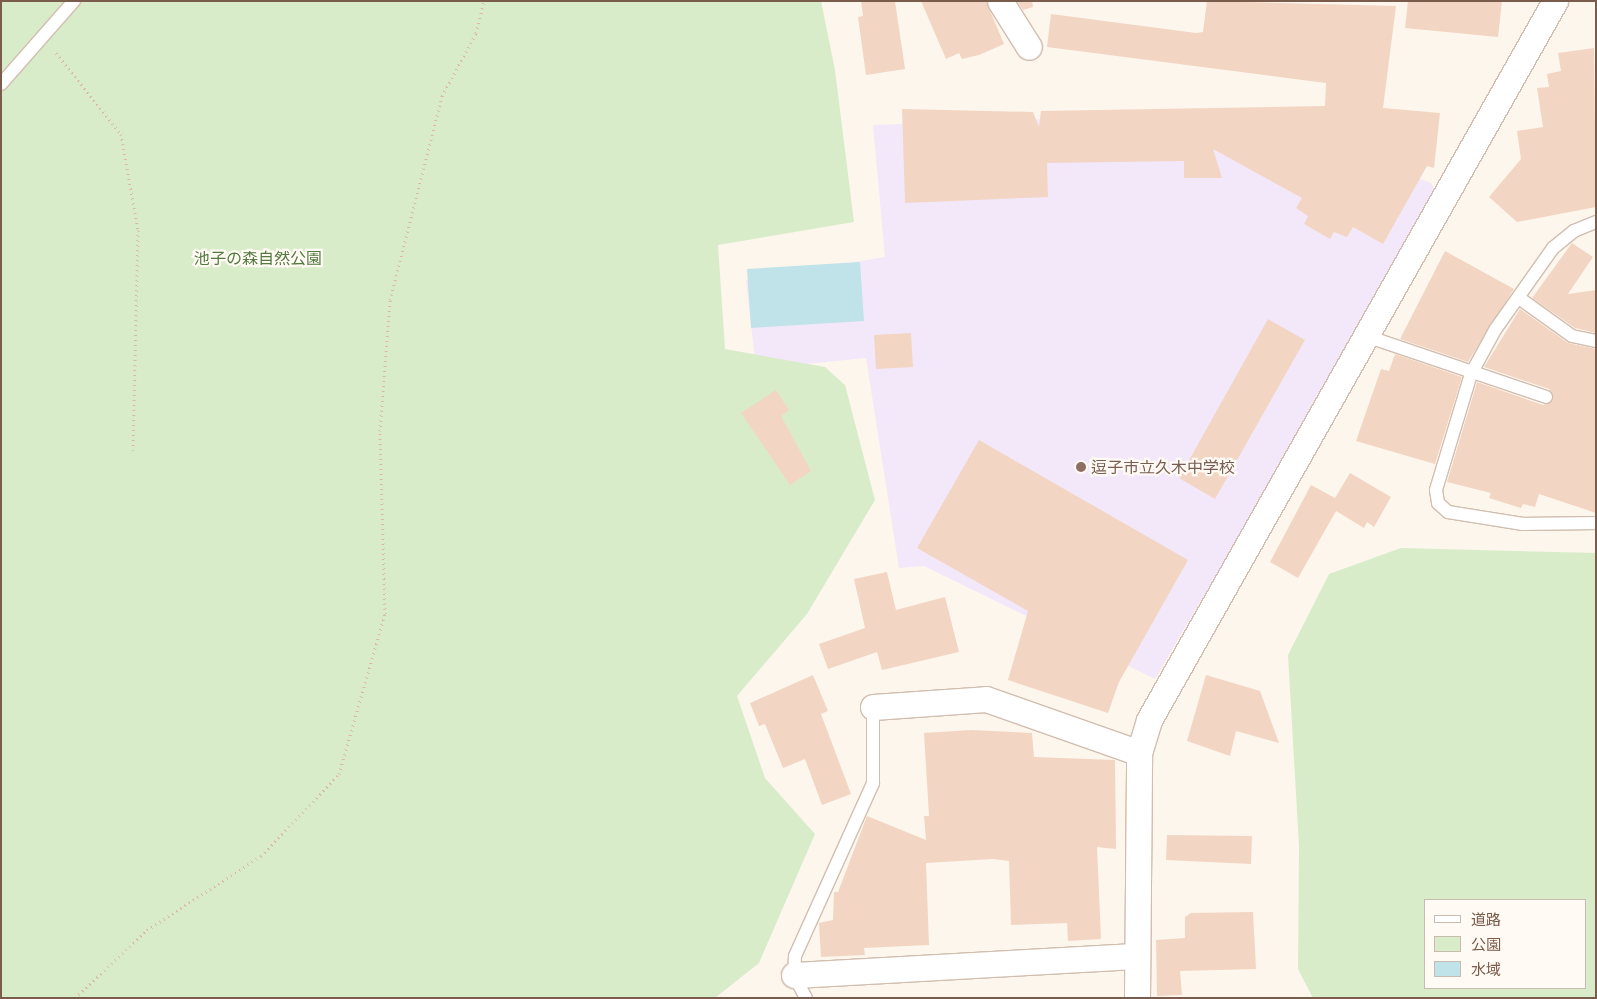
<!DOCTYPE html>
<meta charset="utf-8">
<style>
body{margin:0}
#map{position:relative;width:1597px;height:999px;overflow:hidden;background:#fdf6ec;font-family:Barlow,"Noto Sans JP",sans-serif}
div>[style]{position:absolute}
.education>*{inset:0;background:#f3e8fa}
.green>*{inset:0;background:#d8ecc9}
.water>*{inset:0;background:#bfe3e8}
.building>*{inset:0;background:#f3d5c3}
.path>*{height:3px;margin-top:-1.5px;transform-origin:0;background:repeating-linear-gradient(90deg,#d9b8a5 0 1px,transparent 0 5px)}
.roads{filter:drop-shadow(1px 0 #d1beb0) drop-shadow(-1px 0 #d1beb0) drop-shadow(0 1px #d1beb0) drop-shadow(0 -1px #d1beb0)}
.service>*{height:12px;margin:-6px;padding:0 6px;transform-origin:6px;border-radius:6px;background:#fff}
.minor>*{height:25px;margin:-12.5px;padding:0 12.5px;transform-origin:12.5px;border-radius:12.5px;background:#fff}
.dots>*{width:14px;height:14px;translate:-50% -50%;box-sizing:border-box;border:2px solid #fffaf3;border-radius:50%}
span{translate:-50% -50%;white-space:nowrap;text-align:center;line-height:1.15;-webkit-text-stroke:4.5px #fffaf3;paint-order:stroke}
.park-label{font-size:16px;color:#537a41}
.education-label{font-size:16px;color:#785e54}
.left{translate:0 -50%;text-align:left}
.frame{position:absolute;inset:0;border:2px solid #7a5c4d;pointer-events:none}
.legend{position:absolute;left:1424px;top:899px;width:162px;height:90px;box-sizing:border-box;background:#fffaf3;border:1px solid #cabbb1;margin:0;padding:6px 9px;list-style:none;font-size:15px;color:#7a5c4d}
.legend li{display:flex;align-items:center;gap:10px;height:25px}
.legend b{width:25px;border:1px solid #cabbb1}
</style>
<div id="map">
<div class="education">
<i style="clip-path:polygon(1247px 112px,1431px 183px,1438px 195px,1155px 679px,924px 566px,899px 568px,866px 358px,756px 369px,746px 280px,885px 257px,873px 125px)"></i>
</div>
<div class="green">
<i style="clip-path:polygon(1px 1px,821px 1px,835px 70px,854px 222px,718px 245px,725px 349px,825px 367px,845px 385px,875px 500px,807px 614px,737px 696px,765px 778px,815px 834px,759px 963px,715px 998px,1px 998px)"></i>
<i style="clip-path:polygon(evenodd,1401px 548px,1596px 553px,1596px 998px,1313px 998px,1298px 969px,1299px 846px,1288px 655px,1329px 574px,1401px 548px,1426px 900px,1586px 900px,1586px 988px,1426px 988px,1426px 900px)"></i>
</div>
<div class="water">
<i style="clip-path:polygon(860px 262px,864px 321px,751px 328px,747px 269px)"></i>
</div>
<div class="building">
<i style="clip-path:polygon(861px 1px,895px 1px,905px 69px,866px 75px,858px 17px,863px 16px)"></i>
<i style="clip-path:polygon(921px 1px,986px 1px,1004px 44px,979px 55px,962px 59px,959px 53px,946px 59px)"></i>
<i style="clip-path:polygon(1017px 1px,1032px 1px,1033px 7px,1023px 10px)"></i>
<i style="clip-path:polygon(1207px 1px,1396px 6px,1383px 108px,1440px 113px,1434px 168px,1427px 166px,1383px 244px,1353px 227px,1347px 237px,1334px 232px,1330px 239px,1304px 224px,1308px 216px,1296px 208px,1302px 198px,1213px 149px,1222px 178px,1184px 178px,1184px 161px,1047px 163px,1048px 197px,905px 203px,902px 109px,1033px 112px,1039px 127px,1041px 111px,1325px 106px,1326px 83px,1047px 47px,1051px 14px,1196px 33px,1203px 32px)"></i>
<i style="clip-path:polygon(1408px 1px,1502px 1px,1498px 37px,1405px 28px)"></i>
<i style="clip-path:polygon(1594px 48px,1596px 207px,1517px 222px,1489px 197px,1521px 159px,1517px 131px,1543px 127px,1537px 88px,1549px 87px,1547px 74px,1561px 71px,1558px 53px)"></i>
<i style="clip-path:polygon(1572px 243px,1593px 257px,1568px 294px,1596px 290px,1596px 333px,1575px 328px,1532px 298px)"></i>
<i style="clip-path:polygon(1445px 251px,1514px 289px,1468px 362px,1400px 339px)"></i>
<i style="clip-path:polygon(1520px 309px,1568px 343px,1596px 349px,1596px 513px,1539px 494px,1535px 507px,1523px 504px,1521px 508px,1489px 498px,1491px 493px,1447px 482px,1477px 382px,1543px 405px,1553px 400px,1549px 389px,1484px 367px)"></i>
<i style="clip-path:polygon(1268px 319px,1305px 340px,1215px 499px,1179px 478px)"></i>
<i style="clip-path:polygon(911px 333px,913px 367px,876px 369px,874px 335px)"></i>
<i style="clip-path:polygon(1395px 354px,1462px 377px,1435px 464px,1356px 441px,1381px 369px,1389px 371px)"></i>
<i style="clip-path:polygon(776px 390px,789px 410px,781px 416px,811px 471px,790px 485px,741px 413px)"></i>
<i style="clip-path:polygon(979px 440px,1188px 560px,1119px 682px,1108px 713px,1008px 680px,1028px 611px,917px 548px)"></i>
<i style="clip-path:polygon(1350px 473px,1391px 497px,1374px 527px,1367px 522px,1364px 528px,1336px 511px,1298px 578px,1270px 562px,1311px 485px,1335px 498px)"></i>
<i style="clip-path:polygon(887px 572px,896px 610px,945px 597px,959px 652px,882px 670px,877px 652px,828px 669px,819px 644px,865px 628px,854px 579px)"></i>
<i style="clip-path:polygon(813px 675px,828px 711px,821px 714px,851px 794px,822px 805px,805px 759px,783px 768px,765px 724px,759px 726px,750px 703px)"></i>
<i style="clip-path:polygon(1206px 675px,1260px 691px,1279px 743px,1236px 731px,1230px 756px,1187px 741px)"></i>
<i style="clip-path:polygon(971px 730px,1032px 733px,1034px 757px,1115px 760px,1116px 849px,1097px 847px,1101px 939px,1068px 941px,1067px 923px,1011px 925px,1009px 861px,993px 859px,926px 863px,929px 945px,864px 948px,865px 955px,821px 957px,819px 923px,833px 920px,834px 892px,838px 892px,867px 816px,926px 840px,924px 816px,929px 816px,924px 733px)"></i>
<i style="clip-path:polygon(1167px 835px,1252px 836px,1251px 864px,1166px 860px)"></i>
<i style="clip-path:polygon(1253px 912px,1256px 969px,1180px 971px,1182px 995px,1157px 996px,1156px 940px,1185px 938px,1185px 917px,1191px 913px)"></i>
</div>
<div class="path">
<i style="left:56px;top:53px;width:104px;rotate:51.3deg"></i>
<i style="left:121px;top:134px;width:97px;rotate:80deg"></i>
<i style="left:138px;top:230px;width:220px;rotate:91.3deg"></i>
<i style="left:75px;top:998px;width:99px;rotate:-43.4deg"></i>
<i style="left:147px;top:930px;width:136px;rotate:-33deg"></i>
<i style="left:261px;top:856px;width:113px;rotate:-46.4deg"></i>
<i style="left:339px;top:774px;width:166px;rotate:-74deg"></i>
<i style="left:385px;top:614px;width:183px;rotate:-91.6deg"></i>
<i style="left:380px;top:431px;width:131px;rotate:-85.6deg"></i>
<i style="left:390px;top:300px;width:211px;rotate:-75.7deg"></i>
<i style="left:442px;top:96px;width:72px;rotate:-61.6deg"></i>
<i style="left:476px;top:33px;width:33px;rotate:-76deg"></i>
</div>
<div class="roads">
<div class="service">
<i style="left:1px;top:84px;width:111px;rotate:-48.7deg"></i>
<i style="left:1596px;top:222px;width:24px;rotate:158deg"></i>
<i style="left:1574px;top:231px;width:27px;rotate:141deg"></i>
<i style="left:1553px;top:248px;width:100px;rotate:125.3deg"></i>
<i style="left:1495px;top:330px;width:50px;rotate:118.6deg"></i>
<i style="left:1471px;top:374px;width:121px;rotate:106.8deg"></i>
<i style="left:1436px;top:490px;width:13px;rotate:81deg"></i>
<i style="left:1438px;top:503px;width:13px;rotate:42deg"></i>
<i style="left:1448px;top:512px;width:76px;rotate:9.1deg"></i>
<i style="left:1523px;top:524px;width:73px;rotate:-0.8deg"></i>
<i style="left:1519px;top:298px;width:65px;rotate:35.6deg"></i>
<i style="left:1572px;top:336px;width:25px;rotate:12deg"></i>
<i style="left:1366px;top:336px;width:190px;rotate:18.7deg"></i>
<i style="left:806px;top:998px;width:26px;rotate:-118deg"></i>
<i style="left:794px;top:975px;width:19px;rotate:-87deg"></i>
<i style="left:795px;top:956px;width:190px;rotate:-65.7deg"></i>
<i style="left:873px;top:783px;width:76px;rotate:-90deg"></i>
</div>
<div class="minor">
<i style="left:1000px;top:1px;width:54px;rotate:57.8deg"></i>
<i style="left:873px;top:707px;width:113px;rotate:-4deg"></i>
<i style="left:986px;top:699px;width:162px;rotate:19.4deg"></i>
<i style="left:794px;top:975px;width:342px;rotate:-3.2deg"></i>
<i style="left:1137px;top:998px;width:245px;rotate:-89.5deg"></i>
<i style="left:1139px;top:753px;width:34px;rotate:-73deg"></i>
<i style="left:1149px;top:720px;width:826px;rotate:-60.55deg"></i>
</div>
</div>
<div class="dots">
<i style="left:1081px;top:467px;background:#8d6e63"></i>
</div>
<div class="park-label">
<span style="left:258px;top:258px">池子の森自然公園</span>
</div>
<div class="education-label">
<span class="left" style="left:1091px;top:467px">逗子市立久木中学校</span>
</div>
<div class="frame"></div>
<ul class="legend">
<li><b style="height:6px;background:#fff"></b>道路</li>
<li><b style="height:14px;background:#d8ecc9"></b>公園</li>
<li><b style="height:14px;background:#bfe3e8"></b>水域</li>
</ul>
</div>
